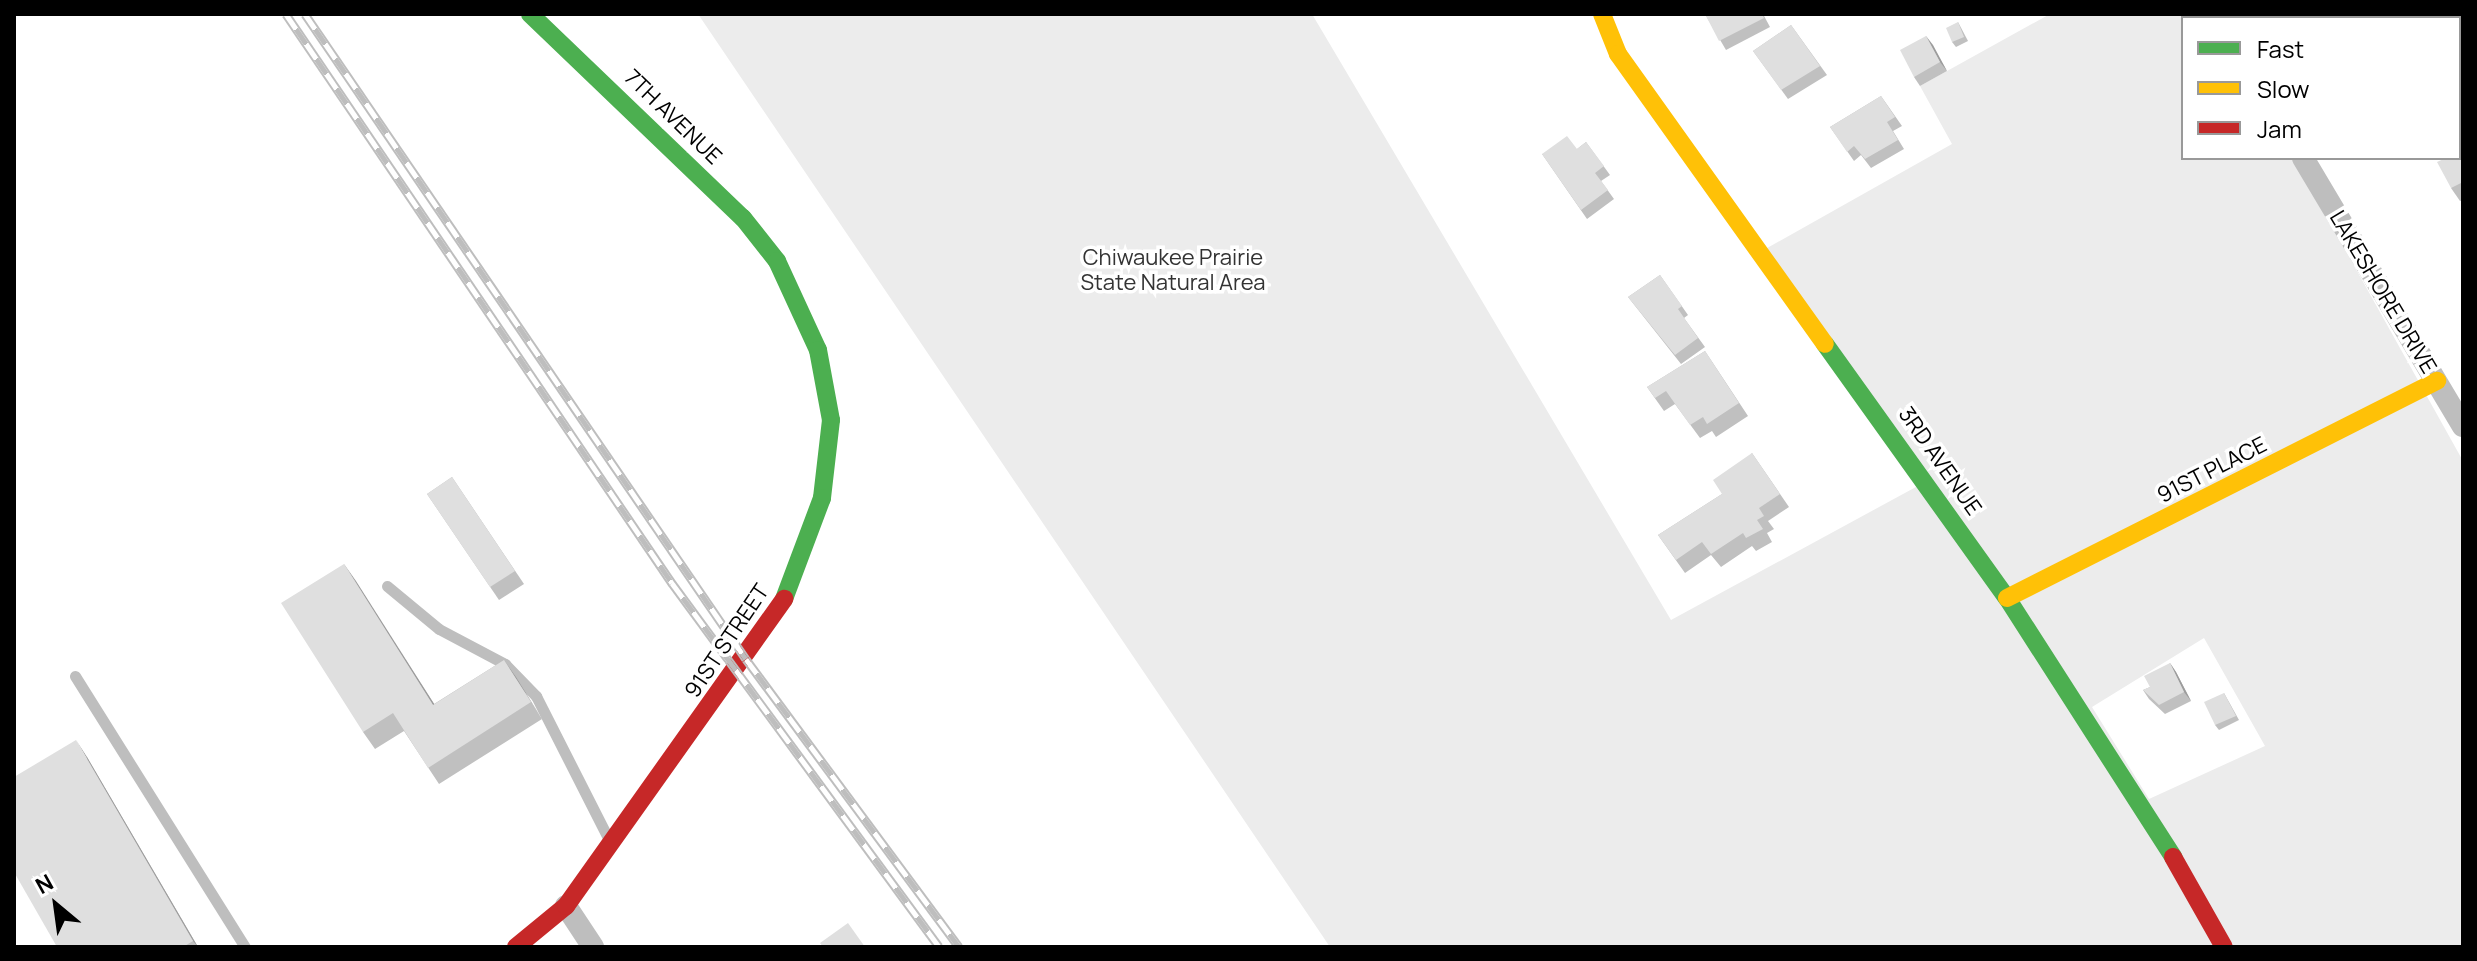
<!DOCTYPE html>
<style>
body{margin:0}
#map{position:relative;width:2477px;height:961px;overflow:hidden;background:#fff;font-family:Manrope,sans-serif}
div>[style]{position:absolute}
.green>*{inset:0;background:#ececec}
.lane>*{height:11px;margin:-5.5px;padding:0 5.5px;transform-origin:5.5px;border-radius:5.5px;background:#bebebe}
.street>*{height:22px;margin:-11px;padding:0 11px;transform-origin:11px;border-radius:11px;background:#bebebe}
.fast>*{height:18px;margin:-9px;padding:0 9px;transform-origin:9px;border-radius:9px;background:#4caf50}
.slow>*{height:18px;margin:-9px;padding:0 9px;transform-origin:9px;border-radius:9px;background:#ffc107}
.jam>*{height:18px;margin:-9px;padding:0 9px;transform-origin:9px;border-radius:9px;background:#c62828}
.rail>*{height:9px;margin-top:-4.5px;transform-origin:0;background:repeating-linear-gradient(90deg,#fff 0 18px,#bebebe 0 36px);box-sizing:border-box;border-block:2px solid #bebebe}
.wall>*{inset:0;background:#c0c0c0}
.shaded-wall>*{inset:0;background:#9c9c9c}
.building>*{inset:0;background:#dfdfdf}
span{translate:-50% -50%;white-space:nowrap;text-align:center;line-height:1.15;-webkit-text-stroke:7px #fff;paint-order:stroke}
.street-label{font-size:22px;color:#000}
.park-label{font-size:22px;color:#333}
.frame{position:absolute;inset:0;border:16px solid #000;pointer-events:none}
.legend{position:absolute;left:2181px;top:16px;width:280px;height:144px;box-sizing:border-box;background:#fff;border:2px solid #999;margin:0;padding:10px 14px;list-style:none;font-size:24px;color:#000}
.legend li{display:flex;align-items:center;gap:16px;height:40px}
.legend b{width:40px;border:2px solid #999}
.north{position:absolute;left:16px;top:865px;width:80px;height:80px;-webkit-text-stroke:6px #fff;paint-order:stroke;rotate:331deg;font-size:22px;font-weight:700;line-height:32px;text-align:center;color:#000}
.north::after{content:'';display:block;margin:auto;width:28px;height:36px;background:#000;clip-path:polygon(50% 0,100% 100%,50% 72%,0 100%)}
</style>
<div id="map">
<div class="green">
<i style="clip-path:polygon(evenodd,698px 14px,1312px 14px,1671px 620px,1927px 481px,1760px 252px,1952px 144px,1920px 86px,2050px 14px,2214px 14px,2216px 18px,2183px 18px,2183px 158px,2294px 158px,2463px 461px,2463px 947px,1330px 947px,698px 14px,2204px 638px,2265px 746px,2149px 799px,2092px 707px,2204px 638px)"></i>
</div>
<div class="lane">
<i style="left:387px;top:586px;width:67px;rotate:39.6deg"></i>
<i style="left:439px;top:629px;width:75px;rotate:27.9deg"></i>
<i style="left:505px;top:664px;width:45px;rotate:45.9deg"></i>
<i style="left:536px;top:696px;width:161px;rotate:63.1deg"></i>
<i style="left:75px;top:676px;width:320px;rotate:57.9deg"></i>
</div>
<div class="street">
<i style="left:2217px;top:14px;width:5px;rotate:53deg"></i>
<i style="left:2303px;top:158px;width:312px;rotate:59.2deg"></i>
<i style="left:566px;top:906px;width:49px;rotate:56.6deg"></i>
</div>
<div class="fast">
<i style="left:530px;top:14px;width:295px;rotate:43.8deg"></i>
<i style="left:743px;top:218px;width:55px;rotate:51.7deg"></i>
<i style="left:777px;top:261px;width:98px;rotate:65.3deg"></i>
<i style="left:818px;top:350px;width:71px;rotate:79.5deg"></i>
<i style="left:831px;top:420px;width:79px;rotate:96.6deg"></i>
<i style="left:822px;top:498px;width:108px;rotate:110.6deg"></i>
<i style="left:1825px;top:344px;width:312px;rotate:54.4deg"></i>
<i style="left:2007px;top:598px;width:308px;rotate:57.3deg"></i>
</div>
<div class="slow">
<i style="left:1602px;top:14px;width:43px;rotate:68.2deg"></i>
<i style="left:1618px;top:54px;width:356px;rotate:54.5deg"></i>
<i style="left:2007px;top:598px;width:482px;rotate:-26.8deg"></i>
</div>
<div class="jam">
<i style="left:2173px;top:857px;width:103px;rotate:60.5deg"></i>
<i style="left:516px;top:947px;width:65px;rotate:-39.4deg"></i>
<i style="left:566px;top:906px;width:377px;rotate:-54.6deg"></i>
</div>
<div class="rail">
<i style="left:286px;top:14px;width:688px;rotate:55.85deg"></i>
<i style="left:672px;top:583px;width:451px;rotate:53.7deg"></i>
<i style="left:305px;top:14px;width:781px;rotate:55.64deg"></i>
<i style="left:746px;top:659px;width:358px;rotate:53.5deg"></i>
</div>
<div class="wall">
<i style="clip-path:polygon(1705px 14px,1763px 14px,1770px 27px,1726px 50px)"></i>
<i style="clip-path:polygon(1958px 22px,1968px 41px,1956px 47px,1952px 42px)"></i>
<i style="clip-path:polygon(1791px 25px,1827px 75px,1788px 99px,1753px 51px)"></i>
<i style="clip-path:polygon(1926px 36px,1947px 71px,1920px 86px,1914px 77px)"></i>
<i style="clip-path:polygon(2463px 42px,2463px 116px,2460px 118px,2459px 116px,2459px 44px)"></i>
<i style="clip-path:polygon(1881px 96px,1902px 126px,1893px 131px,1904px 149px,1871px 168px,1861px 155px,1854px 161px,1830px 127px)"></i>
<i style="clip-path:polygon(1586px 142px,1610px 175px,1601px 181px,1614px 199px,1587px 219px,1542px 154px,1577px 149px)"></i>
<i style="clip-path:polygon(2463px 150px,2463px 200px,2460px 201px,2451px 188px)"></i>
<i style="clip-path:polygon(1660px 275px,1688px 315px,1684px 318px,1705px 347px,1681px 364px,1628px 297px)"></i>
<i style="clip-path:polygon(1705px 351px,1748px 416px,1716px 437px,1712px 431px,1700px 438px,1675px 404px,1664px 411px,1647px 387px)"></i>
<i style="clip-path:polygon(1752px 453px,1789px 507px,1768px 521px,1774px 529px,1767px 533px,1772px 542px,1756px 551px,1752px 546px,1721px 567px,1711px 555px,1685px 573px,1658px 535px,1722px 494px)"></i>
<i style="clip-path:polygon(452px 477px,524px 584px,499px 600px,427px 494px)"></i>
<i style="clip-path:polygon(344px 564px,434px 704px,504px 660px,542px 719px,439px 784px,404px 731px,375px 749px,363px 732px)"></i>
<i style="clip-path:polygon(2170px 663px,2176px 672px,2191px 701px,2165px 714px,2149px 699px,2143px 690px,2150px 687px)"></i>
<i style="clip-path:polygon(2224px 693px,2239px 720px,2219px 730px,2215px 725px)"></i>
<i style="clip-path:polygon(87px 757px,198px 947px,57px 947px)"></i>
</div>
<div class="shaded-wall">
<i style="clip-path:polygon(1926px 36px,1933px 45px,1947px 71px,1940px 62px)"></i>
<i style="clip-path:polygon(344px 564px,356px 581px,445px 721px,433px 705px)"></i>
<i style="clip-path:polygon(504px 660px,516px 677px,542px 719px,531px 702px)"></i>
<i style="clip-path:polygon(2170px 663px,2176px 672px,2191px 701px,2184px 692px)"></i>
<i style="clip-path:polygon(76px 740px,87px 757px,198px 947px,193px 941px)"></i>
</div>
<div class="building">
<i style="clip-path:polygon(1705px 14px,1762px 14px,1764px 18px,1719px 41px)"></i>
<i style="clip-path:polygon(2388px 14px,2445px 14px,2448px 18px,2390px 18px)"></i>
<i style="clip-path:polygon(1958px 22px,1964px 37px,1952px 42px,1946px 28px)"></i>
<i style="clip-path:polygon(1791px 25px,1820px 66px,1781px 90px,1753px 51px)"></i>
<i style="clip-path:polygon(1926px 36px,1940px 62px,1914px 77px,1900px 50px)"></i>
<i style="clip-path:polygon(2463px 42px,2463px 107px,2459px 101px,2459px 44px)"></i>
<i style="clip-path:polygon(1881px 96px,1895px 117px,1887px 122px,1898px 140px,1865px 159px,1854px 146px,1847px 152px,1830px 127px)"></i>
<i style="clip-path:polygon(1567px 136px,1577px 149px,1586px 142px,1604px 166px,1595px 173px,1608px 190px,1581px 210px,1542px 154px)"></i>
<i style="clip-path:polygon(2463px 150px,2463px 182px,2451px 188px,2437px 162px,2446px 158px,2459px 158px,2459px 152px)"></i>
<i style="clip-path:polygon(1660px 275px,1682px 306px,1678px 309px,1698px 338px,1675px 355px,1628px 297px)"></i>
<i style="clip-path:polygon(1705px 351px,1739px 403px,1707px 424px,1703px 417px,1690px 425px,1666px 391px,1655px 398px,1647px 387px)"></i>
<i style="clip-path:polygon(1752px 453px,1780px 494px,1759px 508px,1764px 516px,1757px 520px,1763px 529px,1746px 538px,1743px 533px,1711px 554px,1702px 542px,1676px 560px,1658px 535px,1722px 494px,1713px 480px)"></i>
<i style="clip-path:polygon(452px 477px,515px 571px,490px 587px,427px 494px)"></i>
<i style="clip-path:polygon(344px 564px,433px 705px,504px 660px,531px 702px,428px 768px,393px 713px,363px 732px,281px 603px)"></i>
<i style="clip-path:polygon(2170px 663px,2184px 692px,2159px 705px,2143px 690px,2150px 687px,2144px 676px)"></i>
<i style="clip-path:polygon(2224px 693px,2236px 716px,2215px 725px,2204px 702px)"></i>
<i style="clip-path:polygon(76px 740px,193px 941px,183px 947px,57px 947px,14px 872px,14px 777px)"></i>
<i style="clip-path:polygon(848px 923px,865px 947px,823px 947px,820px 943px)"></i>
</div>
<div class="street-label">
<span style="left:673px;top:117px;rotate:44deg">7TH AVENUE</span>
<span style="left:2383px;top:292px;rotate:59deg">LAKESHORE DRIVE</span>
<span style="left:1940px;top:461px;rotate:55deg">3RD AVENUE</span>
<span style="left:2212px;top:470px;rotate:-27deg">91ST PLACE</span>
<span style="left:727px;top:641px;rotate:-56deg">91ST STREET</span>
</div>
<div class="park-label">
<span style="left:1173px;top:270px">Chiwaukee Prairie<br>State Natural Area</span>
</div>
<div class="frame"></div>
<ul class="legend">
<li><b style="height:10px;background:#4caf50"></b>Fast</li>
<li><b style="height:10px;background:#ffc107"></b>Slow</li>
<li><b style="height:10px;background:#c62828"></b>Jam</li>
</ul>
<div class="north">N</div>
</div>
